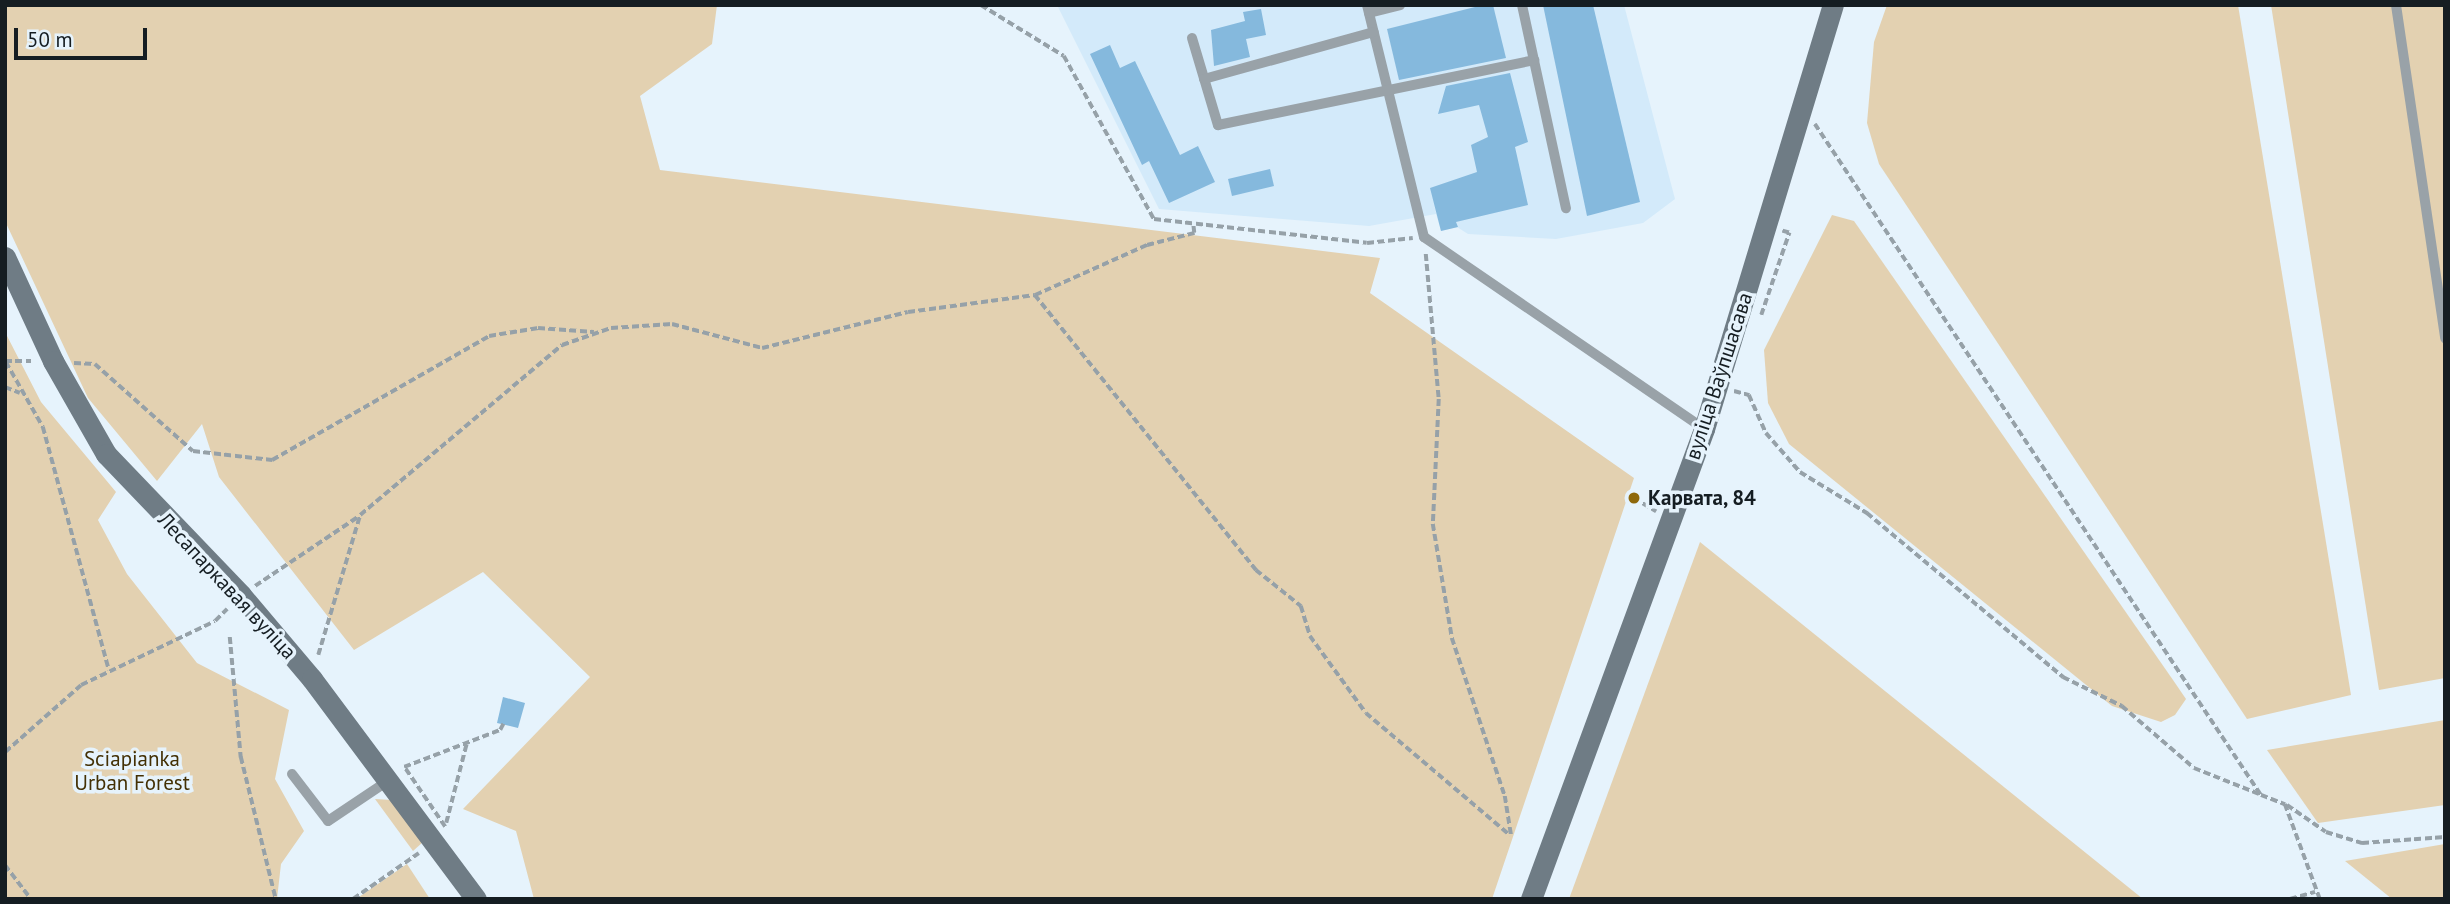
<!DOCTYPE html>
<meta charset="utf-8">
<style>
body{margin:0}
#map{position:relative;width:2450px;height:904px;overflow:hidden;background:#e6f3fc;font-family:"PT Sans",sans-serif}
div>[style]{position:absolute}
.built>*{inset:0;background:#d3eafa}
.green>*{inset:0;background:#e3d1b1}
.building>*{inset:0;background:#85b9dd}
.path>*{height:3.5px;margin-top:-1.75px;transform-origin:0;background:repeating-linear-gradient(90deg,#96a1a8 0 7px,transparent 0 10.5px)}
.lane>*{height:10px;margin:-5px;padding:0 5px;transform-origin:5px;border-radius:5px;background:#99a2a8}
.secondary>*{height:21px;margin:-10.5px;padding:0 10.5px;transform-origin:10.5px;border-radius:10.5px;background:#6f7c85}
.dots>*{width:19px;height:19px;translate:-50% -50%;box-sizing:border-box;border:4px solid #e6f3fc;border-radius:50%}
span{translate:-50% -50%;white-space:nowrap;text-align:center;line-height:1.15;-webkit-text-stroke:7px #e6f3fc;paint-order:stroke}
.street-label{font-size:21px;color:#151d22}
.poi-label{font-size:21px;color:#151d22;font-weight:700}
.left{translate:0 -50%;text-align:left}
.park-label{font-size:21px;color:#433004}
.frame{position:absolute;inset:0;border:7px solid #151d22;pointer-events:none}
.scale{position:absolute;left:14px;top:28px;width:133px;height:32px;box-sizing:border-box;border:4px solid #151d22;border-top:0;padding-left:9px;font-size:21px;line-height:24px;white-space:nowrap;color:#151d22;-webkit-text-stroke:5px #e6f3fc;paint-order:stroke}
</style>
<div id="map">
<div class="built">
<i style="clip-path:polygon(1057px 5px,1624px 5px,1675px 199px,1643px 223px,1556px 239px,1468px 234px,1457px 227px,1441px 231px,1436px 214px,1369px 226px,1159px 209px)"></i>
</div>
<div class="green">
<i style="clip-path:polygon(5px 5px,717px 5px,712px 44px,640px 96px,660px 170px,1380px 258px,1370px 293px,1634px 478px,1492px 899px,534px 899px,516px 831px,463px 809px,590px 677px,483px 572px,354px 650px,219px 477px,202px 424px,157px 481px,88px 398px,5px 221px)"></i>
<i style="clip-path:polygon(1887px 5px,2238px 5px,2351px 695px,2247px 719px,1879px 164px,1867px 123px,1874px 42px)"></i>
<i style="clip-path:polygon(2271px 5px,2445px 5px,2445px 678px,2379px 690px)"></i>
<i style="clip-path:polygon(1832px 215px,1854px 221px,2173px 680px,2186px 699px,2175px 715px,2161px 722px,2112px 706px,1789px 444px,1768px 403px,1764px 350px)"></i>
<i style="clip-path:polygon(5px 332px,41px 402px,116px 492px,98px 520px,127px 574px,197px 663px,289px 710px,275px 779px,304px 831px,281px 864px,277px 899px,5px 899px)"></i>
<i style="clip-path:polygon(1700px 542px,2143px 899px,1569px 899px)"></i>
<i style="clip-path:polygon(2445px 720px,2445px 805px,2318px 823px,2267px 750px)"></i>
<i style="clip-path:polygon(375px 799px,392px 800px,423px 842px,413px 851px)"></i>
<i style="clip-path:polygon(2445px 844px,2445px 899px,2392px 899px,2345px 861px)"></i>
<i style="clip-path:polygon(407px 864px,430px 899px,356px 899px)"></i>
</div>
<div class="building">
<i style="clip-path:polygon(1483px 5px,1493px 5px,1506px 58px,1399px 80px,1387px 29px)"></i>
<i style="clip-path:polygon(1543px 5px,1593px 5px,1640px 202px,1587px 216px)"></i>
<i style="clip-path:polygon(1261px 9px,1266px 35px,1246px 39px,1250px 57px,1214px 66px,1211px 30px,1245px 21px,1243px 12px)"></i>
<i style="clip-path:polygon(1110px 45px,1120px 68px,1135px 61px,1180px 155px,1198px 146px,1215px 182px,1169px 203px,1149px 161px,1142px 165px,1090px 54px)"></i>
<i style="clip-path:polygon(1510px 73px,1528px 142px,1515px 147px,1528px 205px,1456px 222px,1458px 227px,1441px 231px,1430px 188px,1477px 172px,1471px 145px,1488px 137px,1479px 105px,1438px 114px,1446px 86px)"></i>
<i style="clip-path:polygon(1270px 169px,1274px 186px,1232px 196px,1228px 179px)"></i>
<i style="clip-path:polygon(503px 697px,525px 703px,518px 728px,497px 723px)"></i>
</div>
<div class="path">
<i style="left:981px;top:5px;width:97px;rotate:31.6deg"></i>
<i style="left:1064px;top:56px;width:186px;rotate:61.1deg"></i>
<i style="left:1154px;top:219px;width:214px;rotate:6.4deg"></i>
<i style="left:1367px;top:243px;width:46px;rotate:-6.2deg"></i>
<i style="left:1815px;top:124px;width:806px;rotate:56.39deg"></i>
<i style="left:2261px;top:795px;width:26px;rotate:21deg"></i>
<i style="left:2285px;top:804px;width:101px;rotate:69.8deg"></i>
<i style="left:1426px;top:254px;width:146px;rotate:84.9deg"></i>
<i style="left:1439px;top:399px;width:125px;rotate:92.7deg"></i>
<i style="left:1433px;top:524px;width:116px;rotate:80.5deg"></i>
<i style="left:1452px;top:638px;width:167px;rotate:71.5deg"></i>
<i style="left:1505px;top:796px;width:39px;rotate:81deg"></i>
<i style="left:1035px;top:295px;width:353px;rotate:51.2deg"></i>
<i style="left:1256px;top:570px;width:58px;rotate:38.7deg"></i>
<i style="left:1301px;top:606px;width:31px;rotate:73deg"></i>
<i style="left:1310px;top:636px;width:95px;rotate:54deg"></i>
<i style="left:1366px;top:713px;width:189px;rotate:40.3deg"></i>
<i style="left:1761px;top:315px;width:87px;rotate:-71.1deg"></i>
<i style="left:1789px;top:233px;width:7px;rotate:-164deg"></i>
<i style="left:5px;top:361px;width:26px"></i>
<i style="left:6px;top:362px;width:75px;rotate:60.4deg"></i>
<i style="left:43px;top:427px;width:252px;rotate:74.8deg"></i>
<i style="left:74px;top:363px;width:21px;rotate:3deg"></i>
<i style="left:95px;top:364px;width:131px;rotate:41.6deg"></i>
<i style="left:193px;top:451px;width:80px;rotate:6.5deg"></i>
<i style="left:272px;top:460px;width:250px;rotate:-29.7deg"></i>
<i style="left:489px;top:336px;width:50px;rotate:-9.3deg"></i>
<i style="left:538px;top:328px;width:56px;rotate:4.1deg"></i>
<i style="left:5px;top:387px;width:16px;rotate:22deg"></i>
<i style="left:1734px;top:391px;width:16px;rotate:15deg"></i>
<i style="left:1749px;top:395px;width:42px;rotate:65.9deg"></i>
<i style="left:1766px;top:433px;width:52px;rotate:48.9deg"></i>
<i style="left:1800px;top:472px;width:79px;rotate:31.5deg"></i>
<i style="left:1867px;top:513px;width:256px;rotate:39.9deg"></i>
<i style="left:2063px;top:677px;width:66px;rotate:26.2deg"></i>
<i style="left:2122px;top:706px;width:95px;rotate:40.7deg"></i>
<i style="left:2194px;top:768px;width:70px;rotate:21.8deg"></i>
<i style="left:1634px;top:498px;width:26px;rotate:31deg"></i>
<i style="left:255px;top:586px;width:125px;rotate:-33.9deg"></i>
<i style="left:230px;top:637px;width:121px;rotate:84.8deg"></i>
<i style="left:241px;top:757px;width:146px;rotate:76.2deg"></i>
<i style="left:318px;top:655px;width:146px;rotate:-73.3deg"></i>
<i style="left:360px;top:515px;width:264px;rotate:-40.1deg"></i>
<i style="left:562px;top:345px;width:52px;rotate:-19.1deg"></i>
<i style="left:611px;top:328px;width:61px;rotate:-3.8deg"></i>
<i style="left:672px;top:324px;width:93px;rotate:14.9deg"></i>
<i style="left:762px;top:348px;width:150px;rotate:-13.9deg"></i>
<i style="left:908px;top:312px;width:128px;rotate:-7.6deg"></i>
<i style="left:1035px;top:295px;width:123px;rotate:-24.1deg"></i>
<i style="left:1147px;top:245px;width:49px;rotate:-14.3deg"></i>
<i style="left:1194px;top:233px;width:10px;rotate:-96deg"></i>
<i style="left:5px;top:752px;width:101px;rotate:-41.4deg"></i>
<i style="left:81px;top:685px;width:148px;rotate:-25.5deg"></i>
<i style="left:215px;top:621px;width:17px;rotate:-45deg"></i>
<i style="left:2287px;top:805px;width:47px;rotate:34.7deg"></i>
<i style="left:2326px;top:832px;width:38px;rotate:17deg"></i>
<i style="left:2362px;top:843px;width:83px;rotate:-4.1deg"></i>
<i style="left:446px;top:823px;width:84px;rotate:-75.5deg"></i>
<i style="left:445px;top:827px;width:73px;rotate:-124.3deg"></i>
<i style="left:404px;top:767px;width:103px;rotate:-21.1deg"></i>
<i style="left:500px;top:730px;width:7px;rotate:-63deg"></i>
<i style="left:5px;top:865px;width:43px;rotate:52.6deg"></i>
<i style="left:5px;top:897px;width:2px;rotate:63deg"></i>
<i style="left:353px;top:899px;width:80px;rotate:-34.9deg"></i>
<i style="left:2290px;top:899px;width:26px;rotate:-16deg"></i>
</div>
<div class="lane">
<i style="left:1367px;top:5px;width:239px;rotate:76.2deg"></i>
<i style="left:1424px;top:237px;width:340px;rotate:34.4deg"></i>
<i style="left:1522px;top:5px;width:208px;rotate:77.8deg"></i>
<i style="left:2396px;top:5px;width:337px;rotate:81.6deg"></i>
<i style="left:1369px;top:13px;width:32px;rotate:-14deg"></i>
<i style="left:1192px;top:38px;width:91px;rotate:73.4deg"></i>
<i style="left:1218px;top:125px;width:323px;rotate:-11.6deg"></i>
<i style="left:1204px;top:79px;width:176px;rotate:-15.5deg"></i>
<i style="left:292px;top:774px;width:59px;rotate:52.5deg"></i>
<i style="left:328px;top:821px;width:73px;rotate:-33.9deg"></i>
</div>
<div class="secondary">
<i style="left:5px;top:257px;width:115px;rotate:65.2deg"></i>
<i style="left:53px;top:361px;width:107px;rotate:60.3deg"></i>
<i style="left:106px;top:454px;width:195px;rotate:46.2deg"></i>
<i style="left:241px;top:595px;width:110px;rotate:49.8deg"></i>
<i style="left:312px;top:679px;width:274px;rotate:53.3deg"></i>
<i style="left:1531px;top:899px;width:501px;rotate:-69.79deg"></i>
<i style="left:1704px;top:429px;width:443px;rotate:-73.1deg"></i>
</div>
<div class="dots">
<i style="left:1634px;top:498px;background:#8e680b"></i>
</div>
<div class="street-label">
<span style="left:1719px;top:376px;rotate:-72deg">вуліца Ваўпшасава</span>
<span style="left:227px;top:586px;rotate:47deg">Лесапаркавая вуліца</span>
</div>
<div class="poi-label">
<span class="left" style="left:1648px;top:498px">Карвата, 84</span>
</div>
<div class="park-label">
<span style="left:132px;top:771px">Sciapianka<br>Urban Forest</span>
</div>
<div class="frame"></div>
<div class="scale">50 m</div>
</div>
